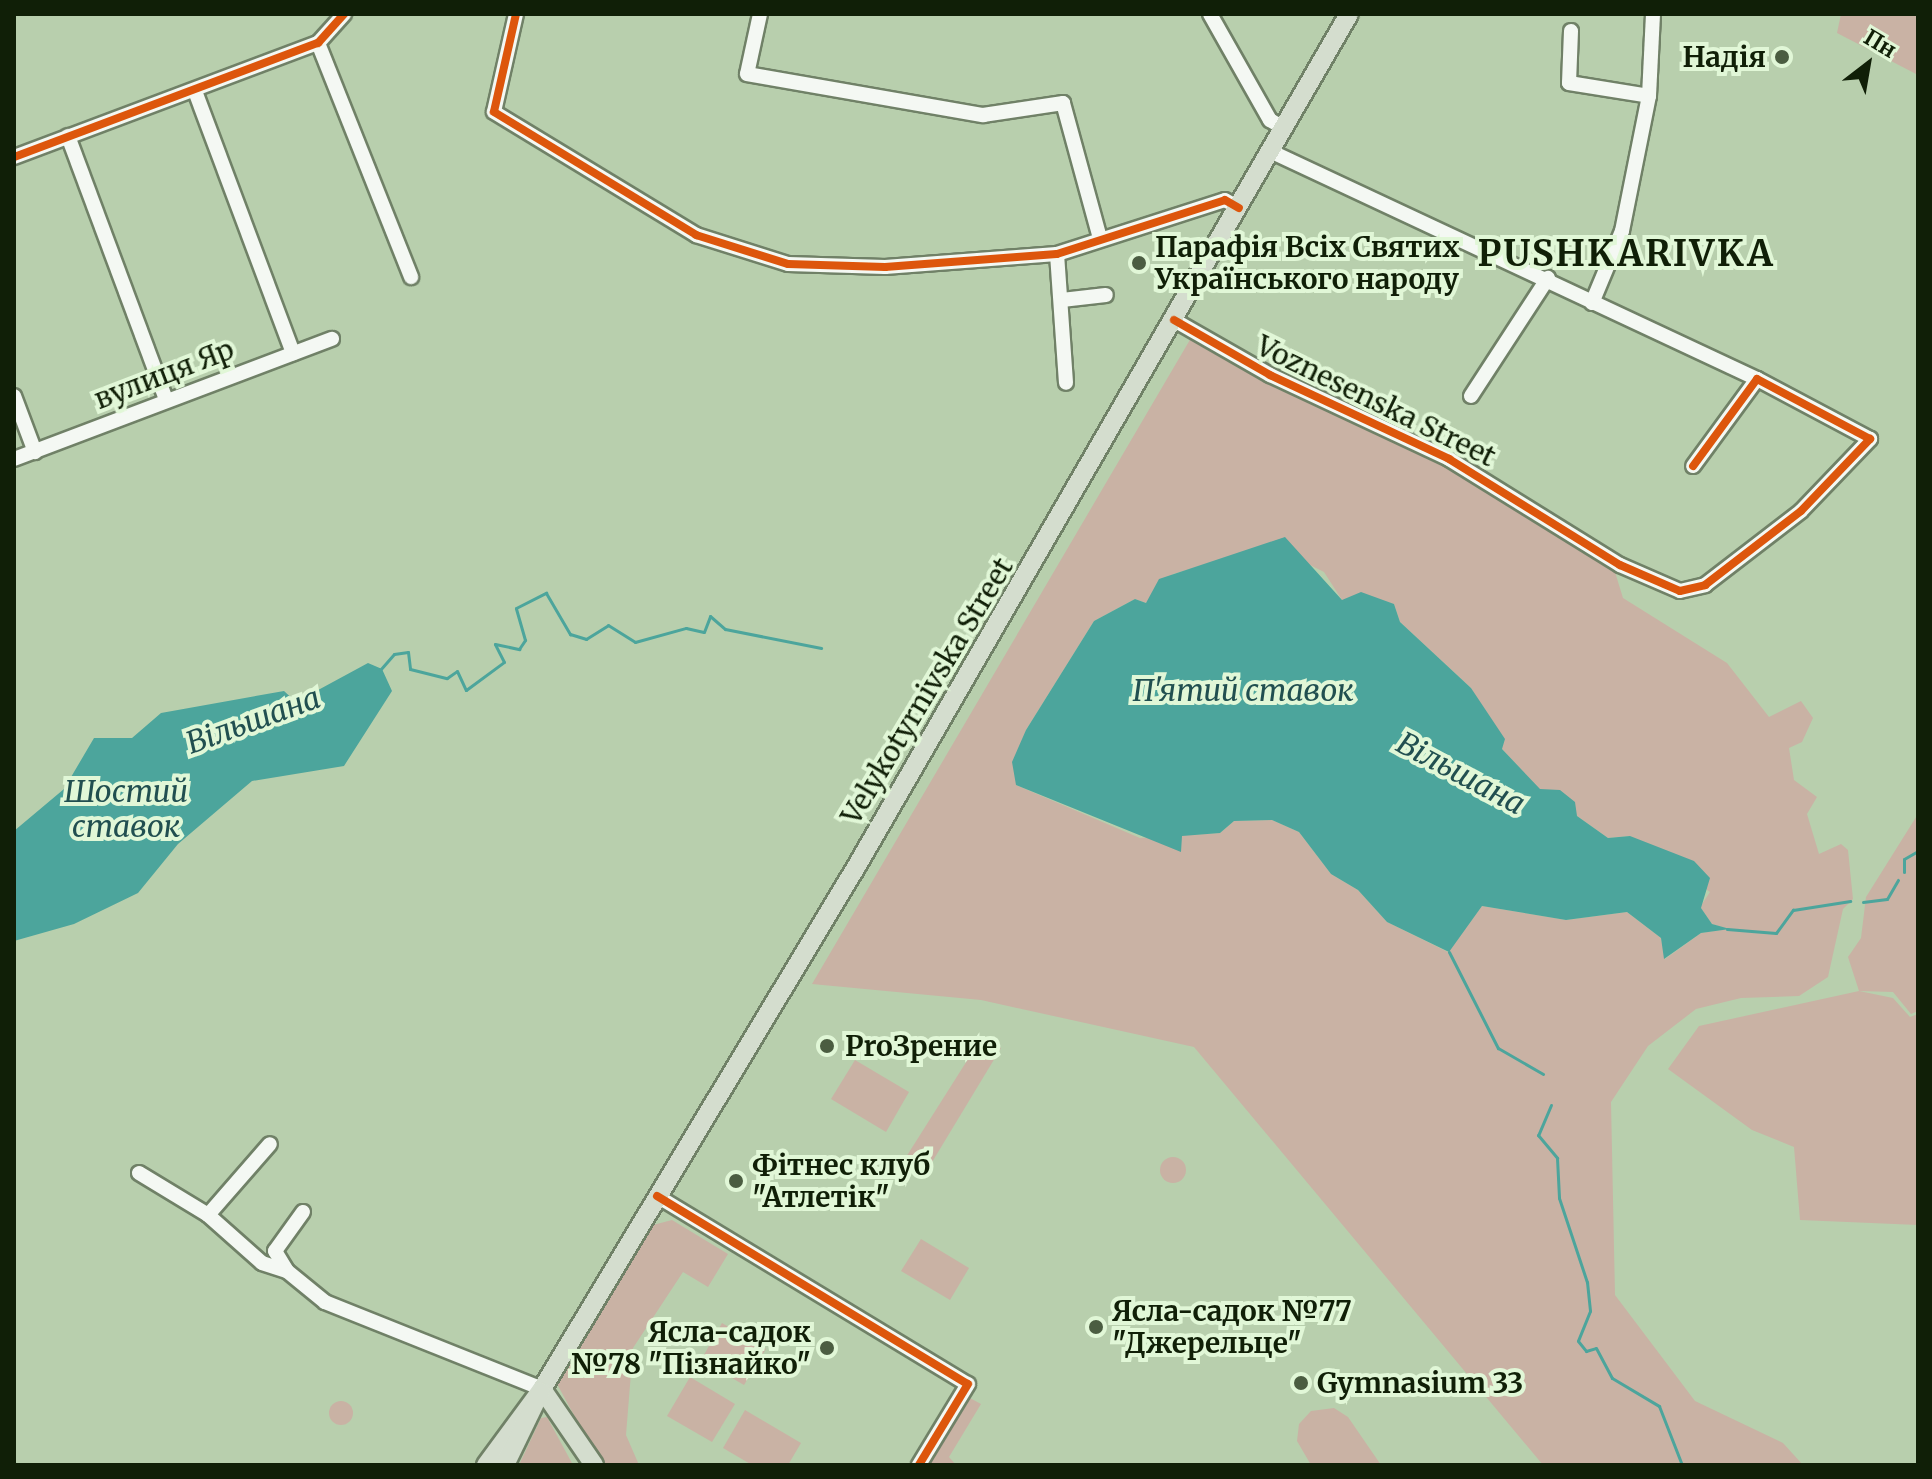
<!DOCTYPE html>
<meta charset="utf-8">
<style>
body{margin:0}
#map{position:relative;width:1932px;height:1479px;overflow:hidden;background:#b8cfad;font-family:Merriweather,serif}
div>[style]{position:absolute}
.green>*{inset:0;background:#c9b2a4}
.round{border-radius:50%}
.water>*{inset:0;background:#4ca59c}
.stream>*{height:3px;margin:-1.5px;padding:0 1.5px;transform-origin:1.5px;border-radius:1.5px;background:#4ca59c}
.roads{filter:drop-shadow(2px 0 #708167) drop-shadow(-2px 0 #708167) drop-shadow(0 2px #708167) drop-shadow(0 -2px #708167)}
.minor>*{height:14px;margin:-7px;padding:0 7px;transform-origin:7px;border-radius:7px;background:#f4f8f3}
.major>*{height:18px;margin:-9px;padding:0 9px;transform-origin:9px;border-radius:9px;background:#d4ddce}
.cycleway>*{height:8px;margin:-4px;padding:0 4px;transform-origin:4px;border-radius:4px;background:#dd560c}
.dots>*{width:22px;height:22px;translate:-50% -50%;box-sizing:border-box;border:4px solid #e1f7d7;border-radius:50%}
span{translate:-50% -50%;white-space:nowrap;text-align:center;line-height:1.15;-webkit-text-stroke:8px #e1f7d7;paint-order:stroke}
.poi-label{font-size:28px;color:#101f07;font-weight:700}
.right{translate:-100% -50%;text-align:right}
.left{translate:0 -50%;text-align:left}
.street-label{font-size:28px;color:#101f07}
.water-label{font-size:30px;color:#214f50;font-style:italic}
.district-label{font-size:36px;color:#101f07;font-weight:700;letter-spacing:2px}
.frame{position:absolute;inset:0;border:16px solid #101f07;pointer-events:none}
.north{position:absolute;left:1828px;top:24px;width:80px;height:80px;-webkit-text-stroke:6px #e1f7d7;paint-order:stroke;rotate:31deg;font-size:22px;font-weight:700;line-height:32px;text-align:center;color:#101f07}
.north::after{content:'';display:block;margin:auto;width:28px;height:36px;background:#101f07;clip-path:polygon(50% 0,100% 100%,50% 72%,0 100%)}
</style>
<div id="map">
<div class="green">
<i style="clip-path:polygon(1841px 14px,1918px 14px,1918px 75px,1837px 33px)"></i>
<i style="clip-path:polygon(evenodd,1191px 338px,1420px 449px,1611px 559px,1623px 598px,1727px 663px,1769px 717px,1801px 701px,1813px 718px,1802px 742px,1789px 748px,1794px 780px,1817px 797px,1807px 814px,1819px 854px,1841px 844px,1848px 850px,1853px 899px,1843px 909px,1828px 977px,1799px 996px,1741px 998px,1696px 1009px,1648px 1046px,1611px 1102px,1615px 1295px,1695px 1401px,1783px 1443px,1803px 1465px,1543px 1465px,1194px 1047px,981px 1000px,812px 984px,1191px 338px,1272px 546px,1324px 572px,1342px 600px,1394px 604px,1400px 622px,1471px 688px,1502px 749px,1540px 790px,1608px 838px,1630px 836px,1710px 892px,1700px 907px,1712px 924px,1728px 929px,1701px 933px,1665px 959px,1661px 938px,1627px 912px,1566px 920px,1482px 906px,1448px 952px,1387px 922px,1358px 890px,1331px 874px,1299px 832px,1272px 820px,1234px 821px,1220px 833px,1140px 838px,1016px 785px,1026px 730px,1094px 621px,1135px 599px,1146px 603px,1173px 574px,1272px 546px)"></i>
<i style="clip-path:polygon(1918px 814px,1918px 1011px,1911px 1014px,1893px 992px,1859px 991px,1893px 998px,1910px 1017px,1918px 1014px,1918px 1225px,1800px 1220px,1794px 1147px,1752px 1130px,1668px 1069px,1699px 1026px,1859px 991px,1848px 957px,1861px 938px,1866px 897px)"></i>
<i style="clip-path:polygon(982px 1037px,1001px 1048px,923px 1177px,901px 1165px)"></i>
<i style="clip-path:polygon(855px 1060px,909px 1092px,886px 1132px,831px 1099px)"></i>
<i class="round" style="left:1160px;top:1157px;width:26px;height:26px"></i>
<i style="clip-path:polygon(672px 1220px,728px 1254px,708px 1287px,683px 1272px,633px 1348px,626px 1435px,639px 1465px,601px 1465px,557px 1384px,653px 1225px)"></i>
<i style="clip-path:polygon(921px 1239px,969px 1268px,950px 1300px,901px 1271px)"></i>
<i style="clip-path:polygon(722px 1323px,766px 1349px,744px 1385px,701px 1360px)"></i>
<i style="clip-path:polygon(690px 1377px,735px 1404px,712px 1442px,667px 1416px)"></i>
<i style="clip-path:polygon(966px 1396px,981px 1404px,949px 1457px,956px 1465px,924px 1465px)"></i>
<i class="round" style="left:329px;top:1401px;width:24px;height:24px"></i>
<i style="clip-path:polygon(1334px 1408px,1348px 1417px,1381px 1465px,1311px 1465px,1297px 1441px,1299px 1424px,1311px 1411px)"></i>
<i style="clip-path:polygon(745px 1410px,801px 1443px,788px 1465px,752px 1465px,723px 1448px)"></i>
<i style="clip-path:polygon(547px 1417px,573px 1465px,519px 1465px,541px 1418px)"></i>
</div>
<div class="water">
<i style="clip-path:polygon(1285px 537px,1342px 600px,1361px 592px,1394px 604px,1400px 622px,1471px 688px,1505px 739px,1502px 749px,1540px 789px,1560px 790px,1575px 802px,1577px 816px,1608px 838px,1630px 836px,1694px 861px,1710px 878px,1701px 908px,1712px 924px,1730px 929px,1701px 933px,1664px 959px,1661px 938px,1627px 912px,1566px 920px,1482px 906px,1449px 952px,1387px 922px,1358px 890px,1331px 874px,1299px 832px,1272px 820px,1234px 821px,1220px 833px,1182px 836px,1181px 852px,1016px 785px,1012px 762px,1026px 730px,1094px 621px,1135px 599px,1146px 603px,1159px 579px)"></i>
<i style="clip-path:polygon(368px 663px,382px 669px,392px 691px,344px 766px,252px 781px,178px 844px,138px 893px,74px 924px,14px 941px,14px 831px,64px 789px,94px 738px,132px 738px,161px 713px,284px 691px,296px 702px)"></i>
</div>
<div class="stream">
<i style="left:380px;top:670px;width:21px;rotate:-49deg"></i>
<i style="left:394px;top:654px;width:14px;rotate:-8deg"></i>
<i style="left:408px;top:652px;width:17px;rotate:83deg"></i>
<i style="left:410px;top:669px;width:38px;rotate:14deg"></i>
<i style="left:447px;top:678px;width:12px;rotate:-35deg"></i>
<i style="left:457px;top:671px;width:21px;rotate:65deg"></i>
<i style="left:466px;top:690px;width:47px;rotate:-36.4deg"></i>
<i style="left:504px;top:662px;width:20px;rotate:-117deg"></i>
<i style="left:495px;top:644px;width:25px;rotate:12deg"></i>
<i style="left:519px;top:649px;width:11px;rotate:-56deg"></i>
<i style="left:525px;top:640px;width:33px;rotate:-106deg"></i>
<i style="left:516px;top:608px;width:34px;rotate:-27deg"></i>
<i style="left:546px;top:593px;width:48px;rotate:59.7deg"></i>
<i style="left:570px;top:634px;width:17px;rotate:17deg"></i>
<i style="left:586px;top:639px;width:26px;rotate:-32deg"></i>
<i style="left:608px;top:625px;width:32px;rotate:32deg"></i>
<i style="left:635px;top:642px;width:53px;rotate:-15.4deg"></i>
<i style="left:686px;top:628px;width:18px;rotate:13deg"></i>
<i style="left:704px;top:632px;width:17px;rotate:-69deg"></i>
<i style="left:710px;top:616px;width:20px;rotate:41deg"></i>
<i style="left:725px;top:629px;width:98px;rotate:11.2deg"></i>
<i style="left:1904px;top:872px;width:13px;rotate:-90deg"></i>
<i style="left:1904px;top:859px;width:16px;rotate:-30deg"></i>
<i style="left:1863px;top:902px;width:24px;rotate:-7deg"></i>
<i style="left:1887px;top:899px;width:22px;rotate:-60deg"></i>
<i style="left:1727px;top:929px;width:49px;rotate:4.7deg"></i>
<i style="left:1776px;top:933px;width:29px;rotate:-54deg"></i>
<i style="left:1793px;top:910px;width:58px;rotate:-9deg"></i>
<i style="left:1449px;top:952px;width:108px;rotate:63deg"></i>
<i style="left:1498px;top:1048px;width:52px;rotate:30deg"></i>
<i style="left:1551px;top:1105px;width:33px;rotate:113deg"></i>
<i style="left:1538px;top:1135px;width:30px;rotate:50deg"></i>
<i style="left:1557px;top:1158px;width:40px;rotate:87.1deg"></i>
<i style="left:1559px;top:1198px;width:89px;rotate:71.6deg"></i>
<i style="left:1587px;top:1282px;width:29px;rotate:84deg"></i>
<i style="left:1590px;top:1311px;width:32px;rotate:112deg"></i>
<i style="left:1578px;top:1341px;width:13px;rotate:51deg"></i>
<i style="left:1586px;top:1351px;width:10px;rotate:-17deg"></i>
<i style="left:1596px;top:1348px;width:34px;rotate:62deg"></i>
<i style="left:1612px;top:1378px;width:55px;rotate:30.8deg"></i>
<i style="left:1659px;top:1406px;width:63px;rotate:68.7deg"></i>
<i style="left:14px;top:1463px;width:4px;rotate:34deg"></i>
</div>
<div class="roads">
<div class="minor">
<i style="left:516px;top:14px;width:100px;rotate:102.7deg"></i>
<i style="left:494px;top:112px;width:237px;rotate:31.3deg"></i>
<i style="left:696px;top:235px;width:96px;rotate:17.5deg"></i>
<i style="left:788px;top:264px;width:97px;rotate:1.8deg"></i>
<i style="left:885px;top:267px;width:172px;rotate:-4.3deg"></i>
<i style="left:1057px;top:254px;width:176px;rotate:-17.8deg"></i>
<i style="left:1225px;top:200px;width:16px;rotate:30deg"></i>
<i style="left:760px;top:14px;width:61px;rotate:102.2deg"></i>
<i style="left:747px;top:74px;width:240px;rotate:9.9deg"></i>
<i style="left:983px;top:115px;width:81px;rotate:-8.5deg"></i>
<i style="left:1063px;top:103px;width:137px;rotate:74.7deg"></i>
<i style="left:1210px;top:14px;width:122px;rotate:60.5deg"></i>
<i style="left:1270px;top:120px;width:17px;rotate:31deg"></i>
<i style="left:1571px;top:31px;width:52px;rotate:92.2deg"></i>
<i style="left:1569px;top:83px;width:81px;rotate:9.2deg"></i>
<i style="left:318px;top:43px;width:252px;rotate:68.3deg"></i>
<i style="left:195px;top:91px;width:280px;rotate:69.5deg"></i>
<i style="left:68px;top:136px;width:282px;rotate:69.6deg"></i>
<i style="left:1272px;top:152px;width:535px;rotate:25.08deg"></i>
<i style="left:14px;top:157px;width:325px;rotate:-20.6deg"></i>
<i style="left:318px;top:43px;width:39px;rotate:-48deg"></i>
<i style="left:1057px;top:254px;width:129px;rotate:86deg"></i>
<i style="left:1062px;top:300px;width:44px;rotate:-6.5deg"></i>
<i style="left:1592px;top:303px;width:78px;rotate:-67.4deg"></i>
<i style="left:1622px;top:231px;width:138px;rotate:-78.7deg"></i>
<i style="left:1649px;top:96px;width:82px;rotate:-87.2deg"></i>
<i style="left:1174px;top:320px;width:111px;rotate:29.8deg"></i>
<i style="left:1270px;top:375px;width:198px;rotate:25.1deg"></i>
<i style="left:1449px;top:459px;width:201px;rotate:31.8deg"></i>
<i style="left:1620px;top:565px;width:65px;rotate:23.4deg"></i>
<i style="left:1680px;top:591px;width:26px;rotate:-13deg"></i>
<i style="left:1705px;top:585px;width:121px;rotate:-37.6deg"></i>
<i style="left:1801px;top:511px;width:100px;rotate:-46.2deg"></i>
<i style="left:1870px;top:439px;width:128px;rotate:-152deg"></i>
<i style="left:1757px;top:379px;width:108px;rotate:126.3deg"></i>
<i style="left:14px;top:396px;width:60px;rotate:69.4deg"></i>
<i style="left:1471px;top:396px;width:141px;rotate:-56.9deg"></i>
<i style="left:14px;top:459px;width:340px;rotate:-20.7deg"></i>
<i style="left:139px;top:1173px;width:81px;rotate:31.3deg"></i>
<i style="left:208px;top:1215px;width:72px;rotate:41.6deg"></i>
<i style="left:262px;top:1263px;width:26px;rotate:18deg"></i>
<i style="left:657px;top:1196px;width:363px;rotate:31.2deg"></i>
<i style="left:968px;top:1384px;width:95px;rotate:121.2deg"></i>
<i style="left:303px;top:1212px;width:48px;rotate:125.7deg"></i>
<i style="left:275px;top:1251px;width:23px;rotate:59deg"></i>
<i style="left:287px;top:1271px;width:49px;rotate:39.2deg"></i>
<i style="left:325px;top:1302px;width:234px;rotate:21.8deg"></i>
<i style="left:208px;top:1215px;width:94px;rotate:-48.9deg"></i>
</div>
<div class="major">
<i style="left:542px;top:1389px;width:92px;rotate:55.6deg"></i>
<i style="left:486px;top:1465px;width:94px;rotate:-53.6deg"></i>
<i style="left:542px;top:1389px;width:607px;rotate:-58.96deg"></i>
<i style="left:855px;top:869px;width:987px;rotate:-59.98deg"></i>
<i style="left:505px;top:1465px;width:82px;rotate:-64.1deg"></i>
</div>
</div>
<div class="cycleway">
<i style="left:516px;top:14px;width:100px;rotate:102.7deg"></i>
<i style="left:494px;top:112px;width:237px;rotate:31.3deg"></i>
<i style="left:696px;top:235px;width:96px;rotate:17.5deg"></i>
<i style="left:788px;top:264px;width:97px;rotate:1.8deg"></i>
<i style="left:885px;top:267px;width:172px;rotate:-4.3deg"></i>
<i style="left:1057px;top:254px;width:176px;rotate:-17.8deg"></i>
<i style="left:1225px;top:200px;width:16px;rotate:30deg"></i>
<i style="left:14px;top:157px;width:325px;rotate:-20.6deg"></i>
<i style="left:318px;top:43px;width:39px;rotate:-48deg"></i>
<i style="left:1174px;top:320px;width:111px;rotate:29.8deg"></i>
<i style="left:1270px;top:375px;width:198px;rotate:25.1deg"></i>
<i style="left:1449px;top:459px;width:201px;rotate:31.8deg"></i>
<i style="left:1620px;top:565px;width:65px;rotate:23.4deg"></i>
<i style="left:1680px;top:591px;width:26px;rotate:-13deg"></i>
<i style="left:1705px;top:585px;width:121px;rotate:-37.6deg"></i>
<i style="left:1801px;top:511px;width:100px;rotate:-46.2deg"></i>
<i style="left:1870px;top:439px;width:128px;rotate:-152deg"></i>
<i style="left:1757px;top:379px;width:108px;rotate:126.3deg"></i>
<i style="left:657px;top:1196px;width:363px;rotate:31.2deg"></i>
<i style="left:968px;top:1384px;width:95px;rotate:121.2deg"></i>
</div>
<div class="dots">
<i style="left:1782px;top:57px;background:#4b5d41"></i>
<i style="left:1139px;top:263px;background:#4b5d41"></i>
<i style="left:827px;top:1046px;background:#4b5d41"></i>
<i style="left:736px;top:1181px;background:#4b5d41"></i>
<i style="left:1096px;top:1327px;background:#4b5d41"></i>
<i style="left:827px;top:1348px;background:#4b5d41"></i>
<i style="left:1301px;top:1383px;background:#4b5d41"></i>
</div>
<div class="poi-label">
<span class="right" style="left:1766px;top:57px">Надія</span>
<span class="left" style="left:1155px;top:263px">Парафія Всіх Святих<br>Українського народу</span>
<span class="left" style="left:845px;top:1046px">ProЗрение</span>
<span class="left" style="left:752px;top:1181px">Фітнес клуб<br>"Атлетік"</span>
<span class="left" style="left:1112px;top:1327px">Ясла-садок №77<br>"Джерельце"</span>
<span class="right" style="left:811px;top:1348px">Ясла-садок<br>№78 "Пізнайко"</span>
<span class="left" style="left:1317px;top:1383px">Gymnasium 33</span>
</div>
<div class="street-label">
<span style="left:164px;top:374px;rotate:-21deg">вулиця Яр</span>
<span style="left:1376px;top:401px;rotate:26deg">Voznesenska Street</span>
<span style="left:927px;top:691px;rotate:-59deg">Velykotyrnivska Street</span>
</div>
<div class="water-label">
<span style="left:1243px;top:690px">П'ятий ставок</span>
<span style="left:253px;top:720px;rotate:-20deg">Вільшана</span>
<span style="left:1461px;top:773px;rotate:28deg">Вільшана</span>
<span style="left:126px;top:808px">Шостий<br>ставок</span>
</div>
<div class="district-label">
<span style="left:1626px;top:254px">PUSHKARIVKA</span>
</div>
<div class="frame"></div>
<div class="north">Пн</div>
</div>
